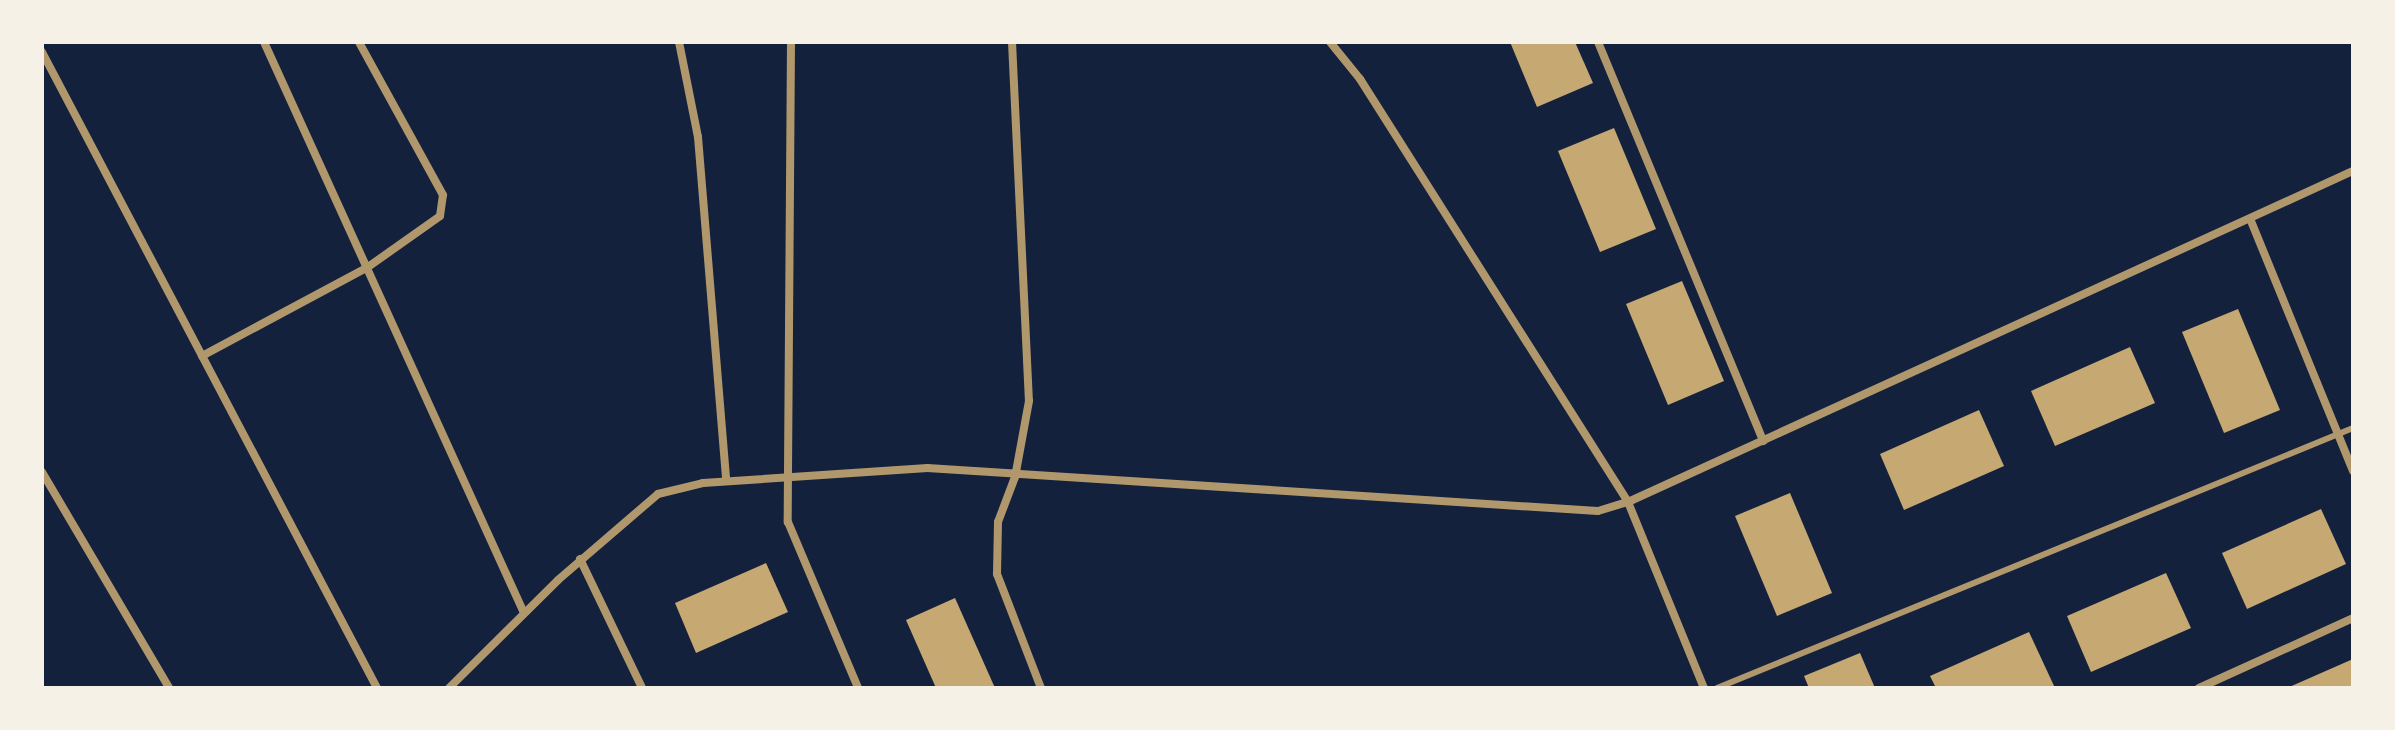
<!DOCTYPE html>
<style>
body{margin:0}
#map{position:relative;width:2395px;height:730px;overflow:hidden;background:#14213d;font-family:Bitter,serif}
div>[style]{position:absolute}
.building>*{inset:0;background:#c6a872}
.service>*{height:6px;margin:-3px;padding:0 3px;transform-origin:3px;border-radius:3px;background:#b1986c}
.minor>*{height:8px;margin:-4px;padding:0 4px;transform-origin:4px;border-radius:4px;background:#b1986c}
span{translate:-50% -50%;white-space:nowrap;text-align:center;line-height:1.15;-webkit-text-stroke:8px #f6f1e7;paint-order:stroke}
.frame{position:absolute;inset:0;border:44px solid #f6f1e7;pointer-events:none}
</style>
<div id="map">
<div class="building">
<i style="clip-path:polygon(1510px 42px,1575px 42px,1593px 83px,1537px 107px)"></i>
<i style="clip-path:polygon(1614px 128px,1656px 229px,1600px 252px,1558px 151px)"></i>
<i style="clip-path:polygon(1682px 281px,1724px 381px,1668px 405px,1626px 304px)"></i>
<i style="clip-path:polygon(2238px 309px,2280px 410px,2224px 433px,2182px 332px)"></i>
<i style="clip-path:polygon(2130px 347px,2155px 403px,2055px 446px,2031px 391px)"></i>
<i style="clip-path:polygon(1979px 410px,2004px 466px,1904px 510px,1880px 454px)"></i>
<i style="clip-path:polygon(1790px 493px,1832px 593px,1777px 616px,1735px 516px)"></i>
<i style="clip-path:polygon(2321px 509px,2346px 564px,2247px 609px,2222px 553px)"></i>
<i style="clip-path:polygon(766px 563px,788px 612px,696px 653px,675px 603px)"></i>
<i style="clip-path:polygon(2166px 573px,2191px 628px,2091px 672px,2067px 616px)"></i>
<i style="clip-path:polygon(955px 598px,995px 688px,936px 688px,906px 620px)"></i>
<i style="clip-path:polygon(2029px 632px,2055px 688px,1936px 688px,1930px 676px)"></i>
<i style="clip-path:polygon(1860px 653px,1875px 688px,1809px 688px,1804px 676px)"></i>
<i style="clip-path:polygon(2353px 659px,2353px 688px,2287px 688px)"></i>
</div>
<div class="service">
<i style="left:1717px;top:688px;width:687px;rotate:-22.23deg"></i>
</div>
<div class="minor">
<i style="left:264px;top:42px;width:627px;rotate:65.52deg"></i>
<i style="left:679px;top:42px;width:97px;rotate:78.7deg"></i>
<i style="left:698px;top:137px;width:345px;rotate:85.3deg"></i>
<i style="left:791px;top:42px;width:480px;rotate:90.4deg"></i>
<i style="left:788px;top:522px;width:180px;rotate:67.1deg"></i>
<i style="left:1012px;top:42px;width:359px;rotate:87.3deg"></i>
<i style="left:1029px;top:401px;width:77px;rotate:100.4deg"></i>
<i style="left:1015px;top:477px;width:48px;rotate:110.7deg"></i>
<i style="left:998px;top:522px;width:52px;rotate:91.1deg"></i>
<i style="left:997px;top:574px;width:122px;rotate:68.9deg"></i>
<i style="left:1330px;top:42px;width:48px;rotate:51deg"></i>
<i style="left:1360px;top:79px;width:501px;rotate:57.64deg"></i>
<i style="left:1628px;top:502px;width:201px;rotate:67.8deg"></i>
<i style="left:1598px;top:42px;width:432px;rotate:67.5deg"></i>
<i style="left:42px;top:52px;width:719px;rotate:62.22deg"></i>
<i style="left:2251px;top:221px;width:270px;rotate:67.8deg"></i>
<i style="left:202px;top:356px;width:188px;rotate:-28.2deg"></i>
<i style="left:368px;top:267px;width:88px;rotate:-35.3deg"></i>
<i style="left:440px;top:216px;width:21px;rotate:-82deg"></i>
<i style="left:443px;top:195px;width:175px;rotate:-118.8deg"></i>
<i style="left:42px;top:472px;width:251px;rotate:59.5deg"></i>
<i style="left:580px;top:559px;width:143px;rotate:64.3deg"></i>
<i style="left:449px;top:688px;width:153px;rotate:-44.7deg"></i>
<i style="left:558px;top:580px;width:132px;rotate:-40.7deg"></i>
<i style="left:658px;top:494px;width:46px;rotate:-13.7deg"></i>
<i style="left:703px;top:483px;width:225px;rotate:-3.8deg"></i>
<i style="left:927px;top:468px;width:672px;rotate:3.67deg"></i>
<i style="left:1598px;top:511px;width:31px;rotate:-17deg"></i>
<i style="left:1628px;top:502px;width:797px;rotate:-24.54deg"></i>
<i style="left:2199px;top:688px;width:169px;rotate:-24.4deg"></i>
</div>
<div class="frame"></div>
</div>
